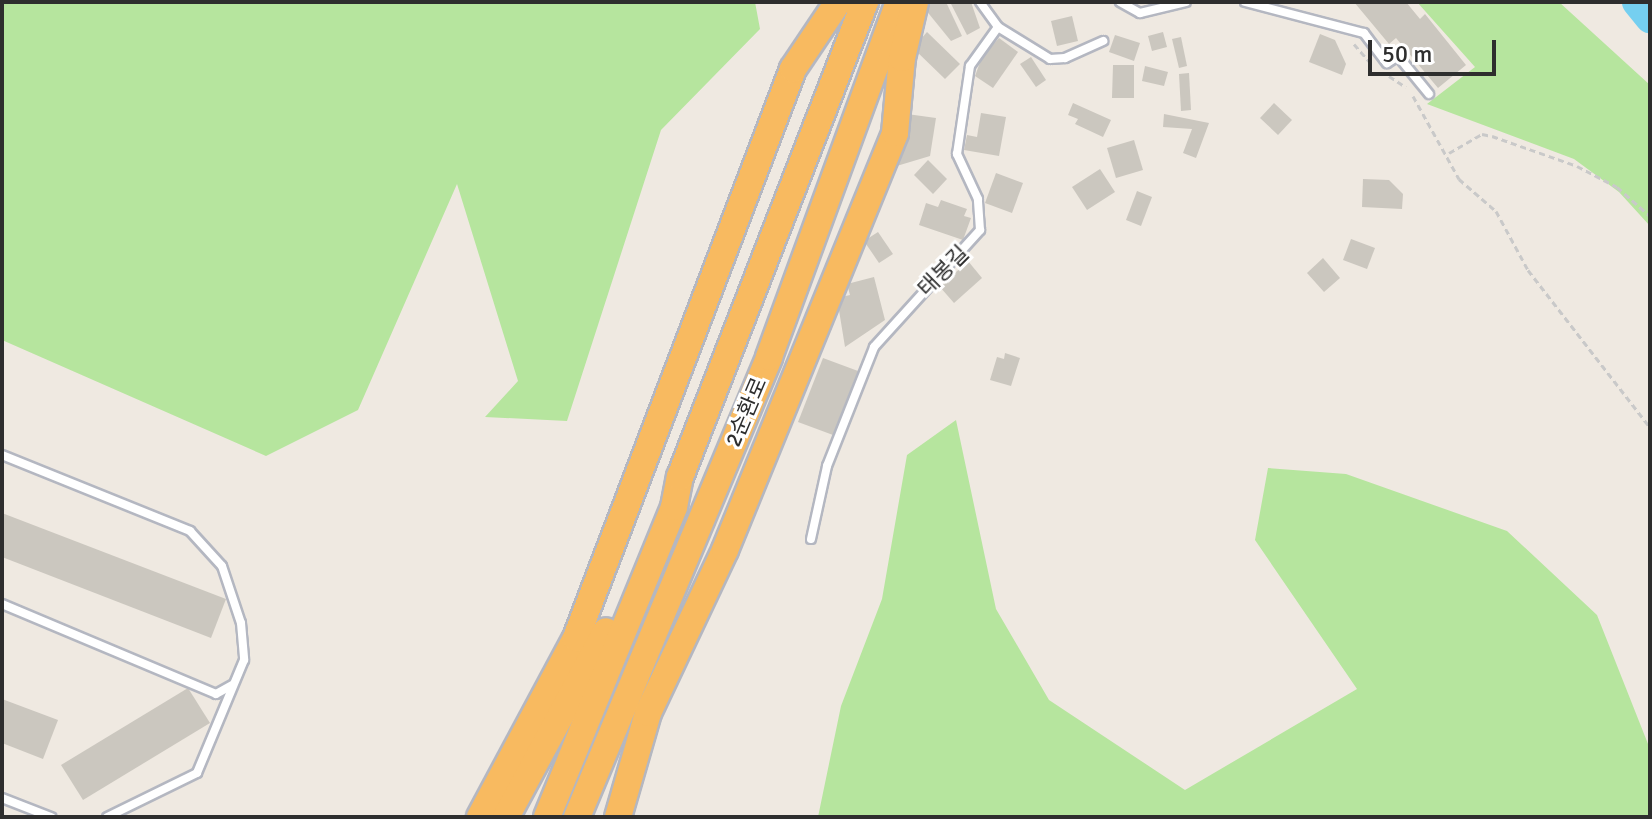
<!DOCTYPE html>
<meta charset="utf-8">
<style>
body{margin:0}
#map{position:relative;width:1652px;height:819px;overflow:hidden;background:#efe9e1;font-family:Signika,"Noto Sans KR",sans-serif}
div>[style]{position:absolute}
.green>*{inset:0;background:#b6e59e}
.river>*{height:30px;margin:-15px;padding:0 15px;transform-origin:15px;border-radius:15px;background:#75cff0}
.building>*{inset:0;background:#cbc7bf}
.path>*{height:3px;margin-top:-1.5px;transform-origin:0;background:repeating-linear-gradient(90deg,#c9c9c9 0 6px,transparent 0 10px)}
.roads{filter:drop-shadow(2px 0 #b4b7c1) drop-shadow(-2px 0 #b4b7c1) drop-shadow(0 2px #b4b7c1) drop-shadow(0 -2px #b4b7c1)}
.service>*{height:8px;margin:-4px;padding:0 4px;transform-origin:4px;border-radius:4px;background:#fff}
.trunk>*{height:26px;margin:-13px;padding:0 13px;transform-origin:13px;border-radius:13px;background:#f8ba60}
span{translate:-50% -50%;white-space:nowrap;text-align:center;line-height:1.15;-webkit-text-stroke:6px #fff;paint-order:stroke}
.street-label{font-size:22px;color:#2e2e2e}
.frame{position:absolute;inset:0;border:4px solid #2e2e2e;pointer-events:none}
.scale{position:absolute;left:1368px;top:40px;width:128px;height:36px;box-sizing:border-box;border:4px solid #2e2e2e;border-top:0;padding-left:10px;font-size:24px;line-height:28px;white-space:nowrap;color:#2e2e2e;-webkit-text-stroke:6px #fff;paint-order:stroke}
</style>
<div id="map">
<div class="green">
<i style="clip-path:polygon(2px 2px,755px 2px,760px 29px,661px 130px,567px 421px,485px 417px,518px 381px,457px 184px,358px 410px,266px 456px,2px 340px)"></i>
<i style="clip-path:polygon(1417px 2px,1559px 2px,1650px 85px,1650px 226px,1619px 192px,1574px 159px,1427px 104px,1475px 67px)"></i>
<i style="clip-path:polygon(956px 420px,996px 609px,1049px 700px,1185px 790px,1357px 689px,1255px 540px,1268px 468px,1346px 474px,1507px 531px,1597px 615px,1650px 749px,1650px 817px,818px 817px,841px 706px,882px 599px,907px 455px)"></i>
</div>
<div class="river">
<i style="left:1637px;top:2px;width:21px;rotate:51deg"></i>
</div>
<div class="building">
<i style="clip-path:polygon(930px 2px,946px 2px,962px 36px,951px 41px,925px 9px)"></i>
<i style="clip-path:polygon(950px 2px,971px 2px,980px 28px,967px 35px)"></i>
<i style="clip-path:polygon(1354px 2px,1406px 2px,1420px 19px,1425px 14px,1466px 65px,1438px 88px,1396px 38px,1389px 44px)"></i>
<i style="clip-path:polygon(1072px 16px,1078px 41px,1057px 46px,1051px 21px)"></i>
<i style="clip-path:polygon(927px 32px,960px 64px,945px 79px,913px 48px)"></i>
<i style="clip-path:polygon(1163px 32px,1167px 47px,1152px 51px,1148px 36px)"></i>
<i style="clip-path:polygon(1320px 34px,1335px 40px,1346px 64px,1342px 75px,1309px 62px)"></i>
<i style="clip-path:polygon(1115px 35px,1140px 43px,1134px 61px,1109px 52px)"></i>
<i style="clip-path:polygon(1181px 37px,1187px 66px,1179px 68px,1172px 39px)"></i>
<i style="clip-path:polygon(999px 38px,1018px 52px,993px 88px,975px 76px,982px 57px)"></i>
<i style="clip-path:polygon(1031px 57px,1046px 80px,1036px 87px,1020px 64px)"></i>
<i style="clip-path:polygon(1113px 65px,1134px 65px,1134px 98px,1112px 98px)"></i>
<i style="clip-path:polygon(1145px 66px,1168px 72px,1164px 86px,1142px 81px)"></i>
<i style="clip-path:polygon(1189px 73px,1191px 110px,1181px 111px,1179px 74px)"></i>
<i style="clip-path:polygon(1073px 103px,1111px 120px,1103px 137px,1075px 124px,1078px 119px,1068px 115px)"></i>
<i style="clip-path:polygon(1274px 103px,1292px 120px,1278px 135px,1260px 118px)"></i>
<i style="clip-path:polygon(981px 113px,1006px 117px,999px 156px,964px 150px,967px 135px,977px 137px)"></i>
<i style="clip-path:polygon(907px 114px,936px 118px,930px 156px,890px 168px)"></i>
<i style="clip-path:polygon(1164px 114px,1209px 123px,1196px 158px,1183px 153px,1192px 129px,1163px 127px)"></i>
<i style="clip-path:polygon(1134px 140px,1143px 170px,1116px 178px,1107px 148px)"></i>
<i style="clip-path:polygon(928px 160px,947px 179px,933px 194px,914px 175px)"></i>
<i style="clip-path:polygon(1100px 169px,1115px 192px,1087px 210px,1072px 187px)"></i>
<i style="clip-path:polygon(996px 173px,1023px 183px,1012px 213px,985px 203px)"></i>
<i style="clip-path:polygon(1363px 179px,1389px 180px,1403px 194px,1402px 209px,1362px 207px)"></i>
<i style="clip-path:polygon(1137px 191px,1152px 197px,1141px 226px,1126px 220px)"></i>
<i style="clip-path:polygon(941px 200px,967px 209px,964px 216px,971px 218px,963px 240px,919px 225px,926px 203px,938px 207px)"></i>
<i style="clip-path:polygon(878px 232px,893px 254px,879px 263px,864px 241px)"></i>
<i style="clip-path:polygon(1351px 239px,1375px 248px,1367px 269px,1343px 260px)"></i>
<i style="clip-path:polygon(1323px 258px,1340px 278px,1324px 292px,1307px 273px)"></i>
<i style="clip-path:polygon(968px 261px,982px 278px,954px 303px,940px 287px)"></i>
<i style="clip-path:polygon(874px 277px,885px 320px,845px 347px,837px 298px,850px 295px,847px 284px)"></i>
<i style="clip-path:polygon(1005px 353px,1020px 358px,1011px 386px,990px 380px,997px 357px,1004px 359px)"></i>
<i style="clip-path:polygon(823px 358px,858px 371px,833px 435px,798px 422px)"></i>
<i style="clip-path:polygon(2px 513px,226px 599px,211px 638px,2px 557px)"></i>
<i style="clip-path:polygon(188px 688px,210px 723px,83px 800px,61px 765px)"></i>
<i style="clip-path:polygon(2px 699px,58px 720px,43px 759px,2px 743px)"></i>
</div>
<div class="path">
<i style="left:1354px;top:44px;width:28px;rotate:49deg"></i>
<i style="left:1389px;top:76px;width:20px;rotate:33deg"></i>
<i style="left:1413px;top:96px;width:95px;rotate:61deg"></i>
<i style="left:1459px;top:179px;width:49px;rotate:40.9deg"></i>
<i style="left:1496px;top:211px;width:67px;rotate:61.5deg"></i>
<i style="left:1528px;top:270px;width:199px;rotate:52.2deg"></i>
<i style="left:1449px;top:153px;width:38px;rotate:-30deg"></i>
<i style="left:1482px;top:134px;width:10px;rotate:11deg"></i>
<i style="left:1492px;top:136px;width:90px;rotate:19.4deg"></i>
<i style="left:1577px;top:166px;width:45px;rotate:27.7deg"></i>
<i style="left:1617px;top:187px;width:44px;rotate:41.3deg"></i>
</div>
<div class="roads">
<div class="service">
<i style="left:980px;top:2px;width:31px;rotate:54deg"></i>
<i style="left:998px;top:27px;width:61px;rotate:31.6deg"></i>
<i style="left:1050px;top:59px;width:15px;rotate:-4deg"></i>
<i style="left:1065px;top:58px;width:42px;rotate:-24.1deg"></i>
<i style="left:1120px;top:2px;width:23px;rotate:29deg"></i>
<i style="left:1140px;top:13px;width:47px;rotate:-13.4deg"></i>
<i style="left:1245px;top:2px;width:123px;rotate:14.6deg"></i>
<i style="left:1364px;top:33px;width:38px;rotate:53deg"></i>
<i style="left:1387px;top:63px;width:13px;rotate:-32deg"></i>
<i style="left:1398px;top:56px;width:49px;rotate:50.8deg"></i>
<i style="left:2px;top:455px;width:203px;rotate:22deg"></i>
<i style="left:190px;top:531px;width:47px;rotate:47.6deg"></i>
<i style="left:222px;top:566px;width:60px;rotate:71.6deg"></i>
<i style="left:241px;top:623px;width:37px;rotate:85deg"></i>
<i style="left:244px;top:660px;width:122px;rotate:112.6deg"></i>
<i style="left:197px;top:773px;width:100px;rotate:153.9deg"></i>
<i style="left:811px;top:539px;width:75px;rotate:-77.6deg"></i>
<i style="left:827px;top:466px;width:128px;rotate:-68.4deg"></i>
<i style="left:874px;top:347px;width:158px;rotate:-47.8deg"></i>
<i style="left:980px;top:230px;width:31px;rotate:-94deg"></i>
<i style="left:978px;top:199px;width:50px;rotate:-115deg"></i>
<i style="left:957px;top:154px;width:89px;rotate:-81.6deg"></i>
<i style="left:970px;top:66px;width:48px;rotate:-54.3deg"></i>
<i style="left:2px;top:604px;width:232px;rotate:22.8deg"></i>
<i style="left:216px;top:694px;width:18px;rotate:-29deg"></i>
<i style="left:2px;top:798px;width:53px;rotate:21.2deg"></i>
</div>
<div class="trunk">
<i style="left:480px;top:817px;width:203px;rotate:-61.8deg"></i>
<i style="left:576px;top:638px;width:609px;rotate:-69.12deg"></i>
<i style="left:793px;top:69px;width:81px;rotate:-56.1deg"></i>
<i style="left:506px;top:817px;width:211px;rotate:-61.7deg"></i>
<i style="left:547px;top:817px;width:335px;rotate:-67.7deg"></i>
<i style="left:674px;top:507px;width:31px;rotate:-79deg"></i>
<i style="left:680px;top:477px;width:510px;rotate:-68.72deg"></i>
<i style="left:577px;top:817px;width:498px;rotate:-67.3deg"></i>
<i style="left:769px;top:357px;width:378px;rotate:-69.9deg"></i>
<i style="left:618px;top:817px;width:108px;rotate:-73.9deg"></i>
<i style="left:648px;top:713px;width:180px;rotate:-64.7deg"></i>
<i style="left:725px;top:550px;width:450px;rotate:-67.8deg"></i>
<i style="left:895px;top:133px;width:75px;rotate:-84.7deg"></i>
<i style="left:902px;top:58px;width:57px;rotate:-76.9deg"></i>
</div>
</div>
<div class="street-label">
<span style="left:943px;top:271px;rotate:-45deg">태봉길</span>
<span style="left:746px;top:412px;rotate:-67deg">2순환로</span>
</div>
<div class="frame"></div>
<div class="scale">50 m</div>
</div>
